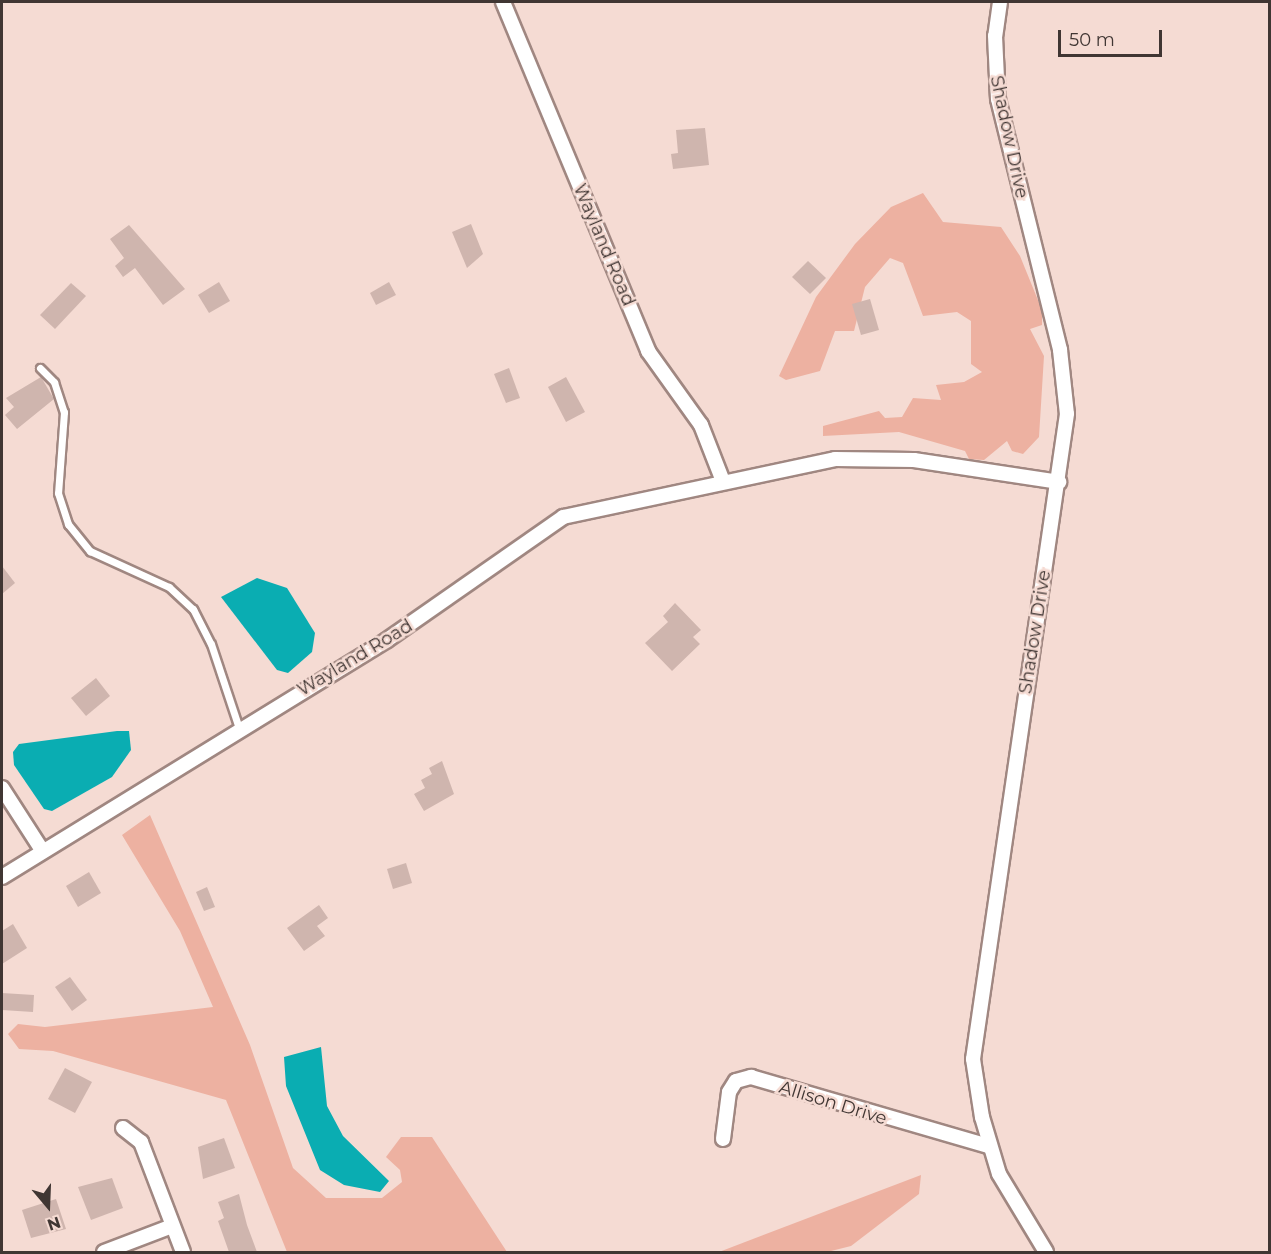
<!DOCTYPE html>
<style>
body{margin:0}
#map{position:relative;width:1271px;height:1254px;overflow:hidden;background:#f5dbd3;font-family:Montserrat,sans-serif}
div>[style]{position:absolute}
.green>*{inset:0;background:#edb1a1}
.water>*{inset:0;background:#0aadb2}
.building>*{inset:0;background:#cfb5ae}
.roads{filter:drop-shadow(2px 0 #a08781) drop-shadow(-2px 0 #a08781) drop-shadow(0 2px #a08781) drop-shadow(0 -2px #a08781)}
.lane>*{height:7px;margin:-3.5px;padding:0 3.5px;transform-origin:3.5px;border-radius:3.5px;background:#fff}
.street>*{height:14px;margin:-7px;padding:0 7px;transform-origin:7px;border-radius:7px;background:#fff}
span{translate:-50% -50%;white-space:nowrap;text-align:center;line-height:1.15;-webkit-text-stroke:5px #f5dbd3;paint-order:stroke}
.street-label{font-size:18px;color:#403633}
.frame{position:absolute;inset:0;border:3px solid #403633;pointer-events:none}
.north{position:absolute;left:18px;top:1176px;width:60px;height:60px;-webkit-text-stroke:4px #f5dbd3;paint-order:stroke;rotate:161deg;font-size:16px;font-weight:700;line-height:24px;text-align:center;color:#403633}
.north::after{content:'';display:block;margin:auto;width:21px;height:27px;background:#403633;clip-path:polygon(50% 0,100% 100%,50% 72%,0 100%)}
.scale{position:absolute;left:1058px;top:30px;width:104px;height:27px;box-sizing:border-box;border:3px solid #403633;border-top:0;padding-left:8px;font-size:18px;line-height:21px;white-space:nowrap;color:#403633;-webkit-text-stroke:4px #f5dbd3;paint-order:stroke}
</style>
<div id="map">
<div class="green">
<i style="clip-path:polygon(923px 193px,943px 222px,1001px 227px,1020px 256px,1042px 310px,1042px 325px,1030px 329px,1044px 356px,1039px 437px,1023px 454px,1012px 451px,1007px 441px,984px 460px,969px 459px,965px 451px,899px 432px,823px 436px,823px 426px,879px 411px,885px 418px,902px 417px,913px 398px,941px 400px,936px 385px,964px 382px,982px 372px,971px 364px,971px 321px,957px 312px,923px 316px,903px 263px,890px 258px,865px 287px,854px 331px,835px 331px,820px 371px,786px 380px,779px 376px,816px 297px,855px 244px,891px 207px)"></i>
<i style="clip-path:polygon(150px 815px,250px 1045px,293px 1168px,326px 1198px,382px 1198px,402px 1182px,400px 1170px,386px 1157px,401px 1137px,432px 1137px,507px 1252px,287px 1252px,226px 1100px,53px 1051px,19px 1049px,8px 1034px,18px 1024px,45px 1027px,213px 1007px,180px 931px,122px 835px)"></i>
<i style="clip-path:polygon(921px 1175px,919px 1194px,851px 1246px,827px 1252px,719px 1252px)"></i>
</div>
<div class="water">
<i style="clip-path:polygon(257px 578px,287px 588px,315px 633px,312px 652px,288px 673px,277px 670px,221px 597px)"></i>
<i style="clip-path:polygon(117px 731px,129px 731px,131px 750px,112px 777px,52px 811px,44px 809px,14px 765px,13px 752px,19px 744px)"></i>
<i style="clip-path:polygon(321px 1047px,327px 1106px,343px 1136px,389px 1181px,380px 1192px,344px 1185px,320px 1170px,286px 1086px,284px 1057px)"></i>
</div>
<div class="building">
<i style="clip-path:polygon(705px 128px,709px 165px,673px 169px,671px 154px,678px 153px,676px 130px)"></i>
<i style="clip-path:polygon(471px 224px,483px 254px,467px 268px,452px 232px)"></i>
<i style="clip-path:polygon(129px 225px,185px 289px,163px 305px,135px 268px,123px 277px,115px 266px,124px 258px,110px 239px)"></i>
<i style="clip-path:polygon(808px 261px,826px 278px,810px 294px,792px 277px)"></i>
<i style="clip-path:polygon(219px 282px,230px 301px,209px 313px,198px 295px)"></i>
<i style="clip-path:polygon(389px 282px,396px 295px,376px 305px,370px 293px)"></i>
<i style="clip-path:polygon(71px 283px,86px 296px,55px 329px,40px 315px)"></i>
<i style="clip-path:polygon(870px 299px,879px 330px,861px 335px,852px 304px)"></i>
<i style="clip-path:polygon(509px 368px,520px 398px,506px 403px,494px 374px)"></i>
<i style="clip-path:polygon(41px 377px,54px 399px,17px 429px,5px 415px,14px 407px,6px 398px)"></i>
<i style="clip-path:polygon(566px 377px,585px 412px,566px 422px,548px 387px)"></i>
<i style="clip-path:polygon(2px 566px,15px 583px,2px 594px)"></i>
<i style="clip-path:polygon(675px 603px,701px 630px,693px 637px,700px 644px,672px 671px,645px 643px,668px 622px,663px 616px)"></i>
<i style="clip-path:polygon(96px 678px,110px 696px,86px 716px,71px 698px)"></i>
<i style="clip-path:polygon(442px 761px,454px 794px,424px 811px,414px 794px,425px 788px,421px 780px,432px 774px,429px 768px)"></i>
<i style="clip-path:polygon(406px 863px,412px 883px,393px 889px,387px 869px)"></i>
<i style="clip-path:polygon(89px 872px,101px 893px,78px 907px,66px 886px)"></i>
<i style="clip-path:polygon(207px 887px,215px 907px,204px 911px,196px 892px)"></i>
<i style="clip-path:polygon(319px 905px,328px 918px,317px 926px,325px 936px,304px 951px,287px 928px)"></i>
<i style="clip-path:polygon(13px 924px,27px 948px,2px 964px,2px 931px)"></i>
<i style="clip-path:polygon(70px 977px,87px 1000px,72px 1011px,55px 987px)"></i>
<i style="clip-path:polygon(2px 993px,34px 995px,33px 1012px,2px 1010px)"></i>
<i style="clip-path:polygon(65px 1068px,92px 1082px,75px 1113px,48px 1099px)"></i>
<i style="clip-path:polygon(224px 1138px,235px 1168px,203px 1179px,198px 1147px)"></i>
<i style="clip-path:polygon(112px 1178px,123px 1208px,91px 1220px,78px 1187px)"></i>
<i style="clip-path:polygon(239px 1194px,247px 1225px,257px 1252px,229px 1252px,218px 1221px,224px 1218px,218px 1202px)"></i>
<i style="clip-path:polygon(56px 1199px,66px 1229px,31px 1238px,22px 1210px)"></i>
</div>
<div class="roads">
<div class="lane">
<i style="left:40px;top:368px;width:20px;rotate:45deg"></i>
<i style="left:54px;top:382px;width:32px;rotate:72deg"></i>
<i style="left:64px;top:412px;width:81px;rotate:94.2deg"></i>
<i style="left:58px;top:493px;width:33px;rotate:72deg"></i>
<i style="left:68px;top:524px;width:35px;rotate:51deg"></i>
<i style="left:90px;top:551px;width:87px;rotate:24.5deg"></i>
<i style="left:169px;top:587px;width:33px;rotate:43deg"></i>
<i style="left:193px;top:609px;width:39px;rotate:63deg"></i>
<i style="left:211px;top:644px;width:89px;rotate:71.6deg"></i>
</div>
<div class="street">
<i style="left:503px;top:2px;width:378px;rotate:67.4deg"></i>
<i style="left:648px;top:351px;width:91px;rotate:54.4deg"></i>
<i style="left:701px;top:425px;width:58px;rotate:68.7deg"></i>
<i style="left:1000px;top:2px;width:34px;rotate:98deg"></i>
<i style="left:995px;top:36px;width:63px;rotate:87.3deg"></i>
<i style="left:998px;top:99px;width:259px;rotate:76.1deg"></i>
<i style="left:1060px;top:350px;width:64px;rotate:83.8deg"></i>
<i style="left:1067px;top:414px;width:652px;rotate:98.29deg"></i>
<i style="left:973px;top:1059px;width:59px;rotate:81.2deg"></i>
<i style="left:982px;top:1117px;width:59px;rotate:73.4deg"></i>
<i style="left:999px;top:1174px;width:91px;rotate:58.9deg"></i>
<i style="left:2px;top:788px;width:74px;rotate:57.2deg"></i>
<i style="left:2px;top:877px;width:452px;rotate:-31.6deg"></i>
<i style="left:387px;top:640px;width:215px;rotate:-34.9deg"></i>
<i style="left:563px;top:517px;width:278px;rotate:-12deg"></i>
<i style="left:835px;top:459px;width:79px;rotate:0.7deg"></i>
<i style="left:914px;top:460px;width:147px;rotate:8.6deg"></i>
<i style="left:123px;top:1128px;width:23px;rotate:38deg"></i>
<i style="left:141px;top:1142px;width:118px;rotate:69.1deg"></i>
<i style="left:723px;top:1139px;width:47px;rotate:-82.7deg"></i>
<i style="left:729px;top:1092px;width:13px;rotate:-58deg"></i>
<i style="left:736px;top:1081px;width:16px;rotate:-15deg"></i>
<i style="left:751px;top:1077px;width:248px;rotate:16.2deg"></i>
<i style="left:104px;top:1252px;width:73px;rotate:-20.9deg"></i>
</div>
</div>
<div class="street-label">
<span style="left:1009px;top:137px;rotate:78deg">Shadow Drive</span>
<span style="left:604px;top:245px;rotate:67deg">Wayland Road</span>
<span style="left:1035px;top:632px;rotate:-81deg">Shadow Drive</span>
<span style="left:355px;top:658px;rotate:-31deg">Wayland Road</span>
<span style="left:833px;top:1103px;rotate:17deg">Allison Drive</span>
</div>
<div class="frame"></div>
<div class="north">N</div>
<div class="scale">50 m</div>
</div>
